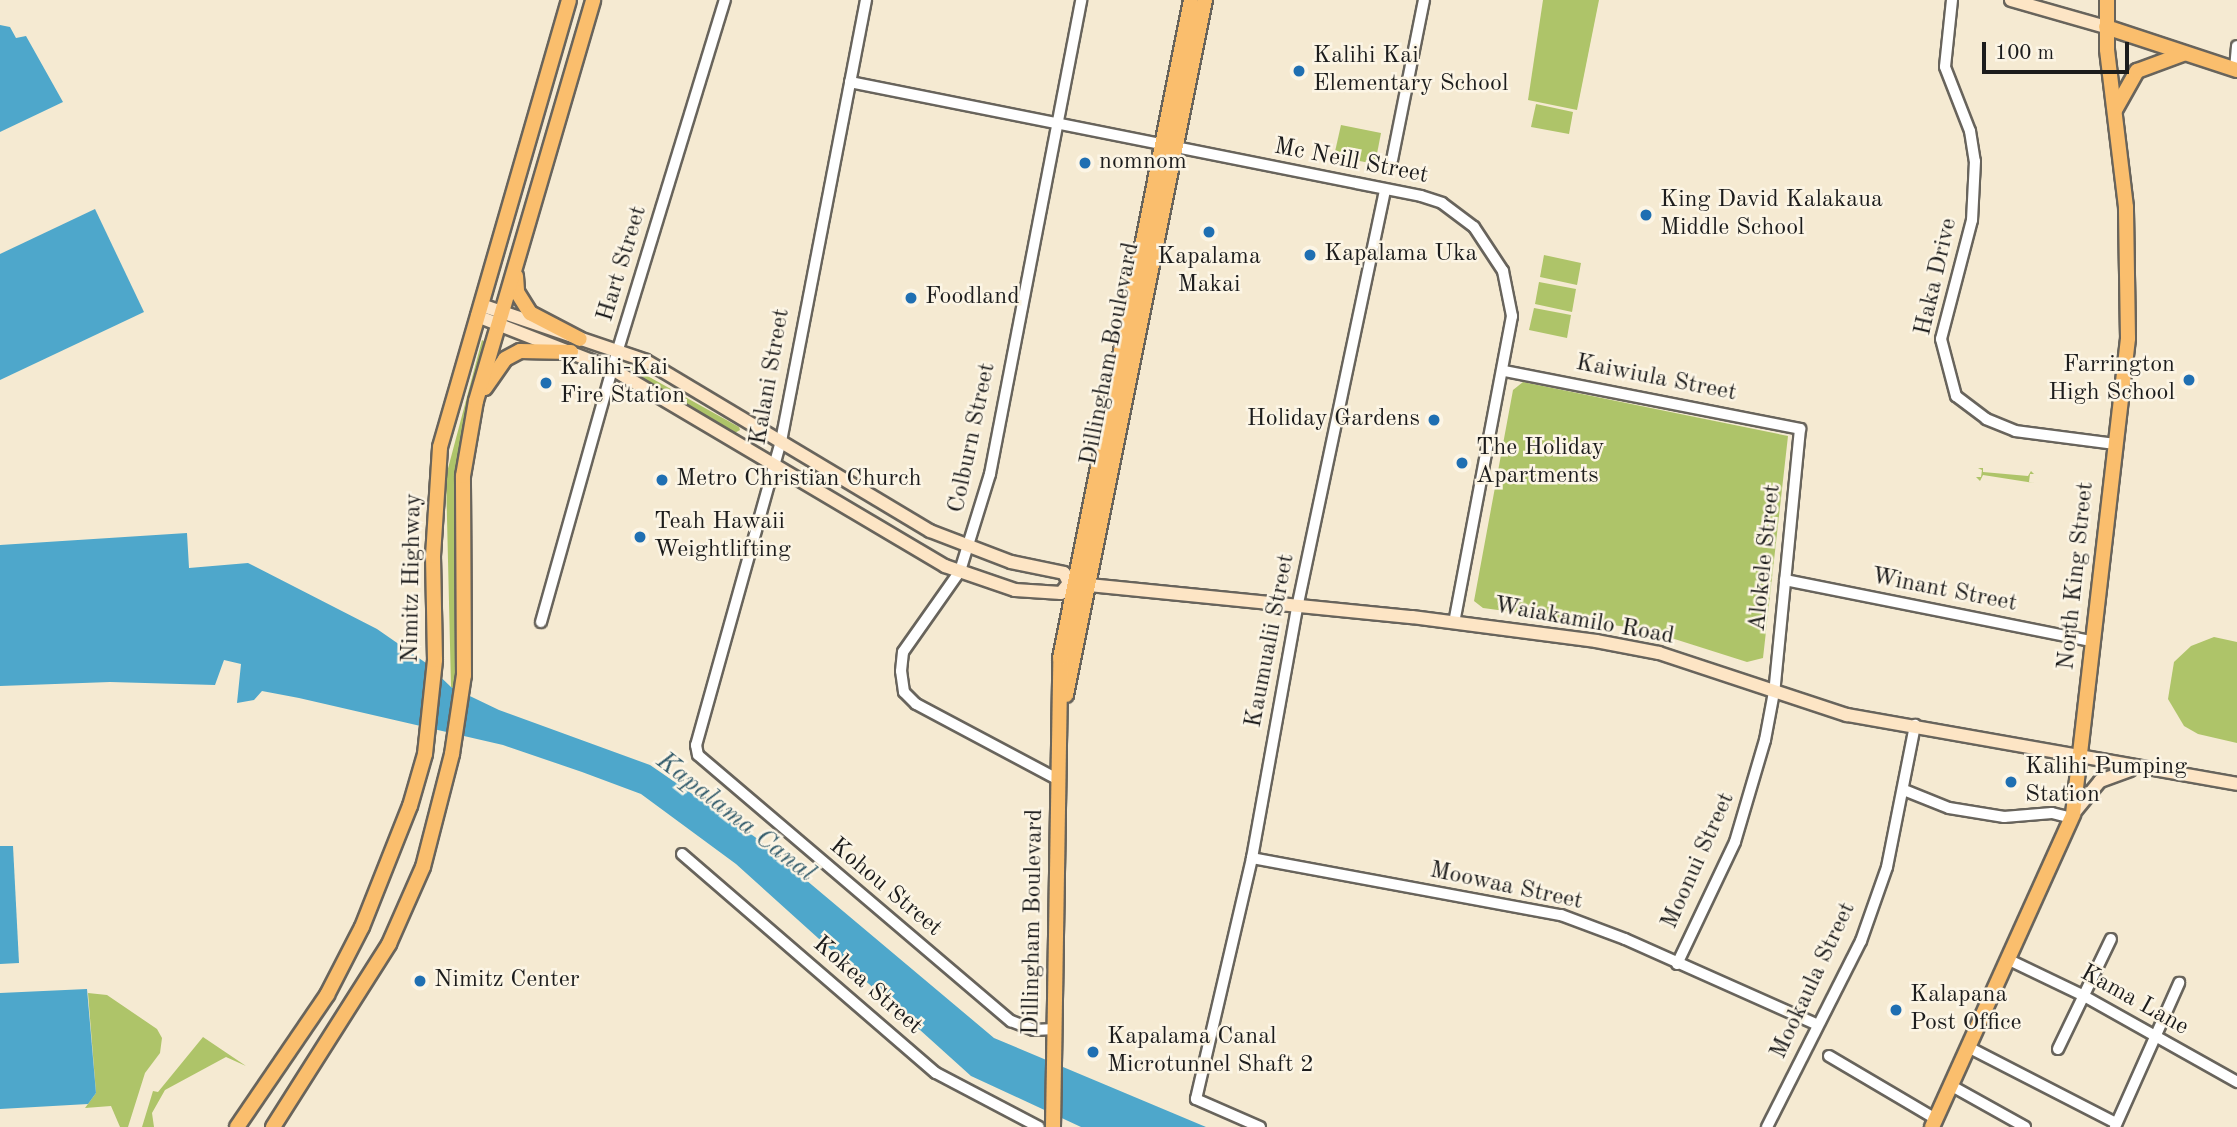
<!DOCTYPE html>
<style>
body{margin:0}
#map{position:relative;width:2237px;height:1127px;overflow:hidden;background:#f5ead2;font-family:"Old Standard TT",serif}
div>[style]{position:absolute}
.green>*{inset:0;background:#aec469}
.water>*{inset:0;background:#4ea7cb}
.roads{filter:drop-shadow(2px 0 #68645c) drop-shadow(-2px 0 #68645c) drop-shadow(0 2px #68645c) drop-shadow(0 -2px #68645c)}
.minor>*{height:10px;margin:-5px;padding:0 5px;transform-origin:5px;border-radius:5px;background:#fff}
.secondary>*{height:12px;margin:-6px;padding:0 6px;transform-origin:6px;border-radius:6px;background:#fde5c5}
.primary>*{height:14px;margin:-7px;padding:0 7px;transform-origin:7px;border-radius:7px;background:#fabe6d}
.dots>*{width:19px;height:19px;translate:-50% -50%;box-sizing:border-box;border:4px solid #fcf5e5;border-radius:50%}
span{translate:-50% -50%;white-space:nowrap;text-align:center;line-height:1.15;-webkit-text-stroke:5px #fcf5e5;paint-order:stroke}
.poi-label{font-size:24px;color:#1c1c1c}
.left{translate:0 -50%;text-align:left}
.right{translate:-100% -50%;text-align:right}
.street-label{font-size:24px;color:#1c1c1c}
.water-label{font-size:26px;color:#325b6b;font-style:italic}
.scale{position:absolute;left:1982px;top:42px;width:147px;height:32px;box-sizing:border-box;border:4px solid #1c1c1c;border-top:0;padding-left:9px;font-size:21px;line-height:24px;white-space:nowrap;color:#1c1c1c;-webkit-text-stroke:5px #fcf5e5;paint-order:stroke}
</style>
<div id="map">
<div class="green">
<i style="clip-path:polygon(1543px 0,1599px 0,1577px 110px,1528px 100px)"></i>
<i style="clip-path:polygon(1536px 104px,1573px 112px,1569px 134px,1531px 127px)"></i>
<i style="clip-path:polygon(1341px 125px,1381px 133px,1375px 164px,1334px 156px)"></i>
<i style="clip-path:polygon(1544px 255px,1581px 263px,1577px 285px,1540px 277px)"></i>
<i style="clip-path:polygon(1539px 282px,1576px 289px,1572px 312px,1535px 304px)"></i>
<i style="clip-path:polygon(1534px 308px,1571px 315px,1567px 338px,1529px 330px)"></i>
<i style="clip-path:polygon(482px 340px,487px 343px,459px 453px,462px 692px,451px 687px,446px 476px)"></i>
<i style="clip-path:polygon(626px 364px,739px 427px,740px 430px,733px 434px,627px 373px,623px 367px)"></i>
<i style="clip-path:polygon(1523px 382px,1788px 436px,1763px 658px,1747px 662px,1643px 629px,1483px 608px,1474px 601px,1513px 390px)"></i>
<i style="clip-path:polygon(1978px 468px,1983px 468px,1983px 472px,2028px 476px,2031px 471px,2034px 474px,2030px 474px,2029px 482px,2034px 483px,1983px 475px,1980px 481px,1976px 477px,1981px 477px,1982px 470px)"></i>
<i style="clip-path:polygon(2214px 637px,2237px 642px,2237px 743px,2198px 734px,2184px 726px,2168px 699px,2174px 662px,2191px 646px)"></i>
<i style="clip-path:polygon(88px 993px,107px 995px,157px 1029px,162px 1038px,160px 1053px,145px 1073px,128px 1127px,120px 1127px,111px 1106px,85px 1108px,96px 1093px)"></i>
<i style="clip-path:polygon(203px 1037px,246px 1066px,226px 1057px,165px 1090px,152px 1113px,154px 1127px,142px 1127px,153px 1091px,158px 1092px)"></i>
</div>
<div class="water">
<i style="clip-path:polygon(0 25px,10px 27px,16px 38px,26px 36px,63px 102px,0 132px)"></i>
<i style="clip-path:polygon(95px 209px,144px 312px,0 380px,0 254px)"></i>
<i style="clip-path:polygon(187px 533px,189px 568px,248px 563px,377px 629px,426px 663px,451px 687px,499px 710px,650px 765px,755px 837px,994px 1038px,1206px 1127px,1081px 1127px,971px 1076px,736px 864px,641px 794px,582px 772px,503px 745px,299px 698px,262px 691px,254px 700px,237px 703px,241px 664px,224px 660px,215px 685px,110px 682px,0 686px,0 545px)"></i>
<i style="clip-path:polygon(0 846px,13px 846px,19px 963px,0 964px)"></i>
<i style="clip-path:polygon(87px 989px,96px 1093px,88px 1104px,0 1109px,0 993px)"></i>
</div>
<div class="roads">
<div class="minor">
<i style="left:866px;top:0;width:449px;rotate:100.9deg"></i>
<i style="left:781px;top:441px;width:316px;rotate:105.6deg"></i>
<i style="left:696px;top:745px;width:10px;rotate:79deg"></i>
<i style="left:698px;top:755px;width:411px;rotate:40.4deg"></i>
<i style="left:1011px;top:1021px;width:25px;rotate:21deg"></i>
<i style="left:1034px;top:1030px;width:21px;rotate:-3deg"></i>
<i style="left:1952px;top:0;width:67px;rotate:96deg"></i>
<i style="left:1945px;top:67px;width:69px;rotate:68.7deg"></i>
<i style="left:1970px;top:131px;width:30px;rotate:81deg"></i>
<i style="left:1975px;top:161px;width:59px;rotate:92.9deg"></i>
<i style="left:1972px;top:220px;width:123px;rotate:104.6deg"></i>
<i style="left:1941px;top:339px;width:59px;rotate:75.3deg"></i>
<i style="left:1956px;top:396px;width:38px;rotate:37deg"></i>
<i style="left:1986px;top:419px;width:31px;rotate:22deg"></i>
<i style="left:2015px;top:431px;width:101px;rotate:7.4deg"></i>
<i style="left:2235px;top:69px;width:23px;rotate:-85deg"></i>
<i style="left:850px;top:82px;width:582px;rotate:11.29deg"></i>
<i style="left:1421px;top:196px;width:22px;rotate:18deg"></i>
<i style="left:1442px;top:203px;width:40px;rotate:37deg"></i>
<i style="left:1474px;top:227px;width:53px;rotate:56.6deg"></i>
<i style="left:1503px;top:271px;width:46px;rotate:78.7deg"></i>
<i style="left:1512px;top:316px;width:311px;rotate:100.7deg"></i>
<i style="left:1392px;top:160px;width:163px;rotate:-78.7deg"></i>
<i style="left:1505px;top:371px;width:301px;rotate:11.1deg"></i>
<i style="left:1800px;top:429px;width:264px;rotate:95.6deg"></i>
<i style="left:1774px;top:692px;width:49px;rotate:100.6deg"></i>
<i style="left:1765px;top:740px;width:106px;rotate:106.4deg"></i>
<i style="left:1735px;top:842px;width:135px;rotate:115.4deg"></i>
<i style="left:1785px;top:580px;width:315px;rotate:11.3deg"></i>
<i style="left:541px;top:622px;width:263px;rotate:-74.3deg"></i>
<i style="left:612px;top:369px;width:386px;rotate:-73deg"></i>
<i style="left:1059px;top:780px;width:162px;rotate:-152deg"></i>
<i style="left:916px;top:704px;width:17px;rotate:-135deg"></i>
<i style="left:904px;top:692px;width:21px;rotate:-98deg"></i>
<i style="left:901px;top:671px;width:19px;rotate:-84deg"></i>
<i style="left:903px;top:652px;width:99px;rotate:-54.9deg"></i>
<i style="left:960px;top:571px;width:102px;rotate:-72.8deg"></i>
<i style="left:990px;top:474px;width:483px;rotate:-79.1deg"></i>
<i style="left:1904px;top:790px;width:48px;rotate:21.8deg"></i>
<i style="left:1949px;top:808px;width:56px;rotate:9.3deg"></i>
<i style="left:2004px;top:817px;width:48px;rotate:-4.8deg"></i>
<i style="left:2052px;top:813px;width:21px;rotate:14deg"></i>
<i style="left:682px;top:854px;width:335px;rotate:40.8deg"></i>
<i style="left:936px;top:1073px;width:116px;rotate:27.7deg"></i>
<i style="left:1252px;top:858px;width:314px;rotate:10.5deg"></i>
<i style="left:1561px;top:915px;width:68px;rotate:20.6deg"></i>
<i style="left:1625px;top:939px;width:211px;rotate:24deg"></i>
<i style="left:2009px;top:960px;width:83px;rotate:25.6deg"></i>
<i style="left:2084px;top:996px;width:176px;rotate:29.3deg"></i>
<i style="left:1968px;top:1047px;width:166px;rotate:27.2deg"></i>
<i style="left:2058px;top:1049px;width:122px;rotate:-64.3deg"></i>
<i style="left:1829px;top:1056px;width:124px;rotate:30.5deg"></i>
<i style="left:1950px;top:1085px;width:86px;rotate:29.2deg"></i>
<i style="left:1260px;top:1127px;width:70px;rotate:-156.4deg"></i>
<i style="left:1196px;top:1099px;width:247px;rotate:-76.9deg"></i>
<i style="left:1252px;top:858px;width:254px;rotate:-79.8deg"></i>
<i style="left:1297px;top:608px;width:426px;rotate:-78.1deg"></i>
<i style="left:1767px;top:1127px;width:208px;rotate:-63.2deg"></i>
<i style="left:1861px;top:941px;width:78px;rotate:-70.6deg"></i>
<i style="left:1887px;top:867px;width:145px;rotate:-78.8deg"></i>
<i style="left:2115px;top:1127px;width:158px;rotate:-66deg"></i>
</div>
<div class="secondary">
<i style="left:2011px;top:0;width:99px;rotate:15.9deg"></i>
<i style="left:481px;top:305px;width:174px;rotate:18.7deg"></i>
<i style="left:646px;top:361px;width:331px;rotate:30.9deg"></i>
<i style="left:930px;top:531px;width:87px;rotate:20.9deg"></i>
<i style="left:1011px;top:562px;width:54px;rotate:11.7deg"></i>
<i style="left:1064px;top:573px;width:11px;rotate:63deg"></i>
<i style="left:477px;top:316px;width:145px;rotate:21.4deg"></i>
<i style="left:612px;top:369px;width:387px;rotate:30.6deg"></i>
<i style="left:945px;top:566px;width:74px;rotate:18.9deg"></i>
<i style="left:1015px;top:590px;width:46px;rotate:3.7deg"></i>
<i style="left:1061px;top:593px;width:13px;rotate:-51deg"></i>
<i style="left:1079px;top:584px;width:335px;rotate:5.7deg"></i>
<i style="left:1412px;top:617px;width:186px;rotate:7.4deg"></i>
<i style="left:1596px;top:641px;width:64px;rotate:10.8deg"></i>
<i style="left:1659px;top:653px;width:198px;rotate:18.3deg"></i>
<i style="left:1847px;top:715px;width:396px;rotate:10deg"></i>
<i style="left:2073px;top:814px;width:43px;rotate:-50.7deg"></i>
<i style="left:2100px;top:781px;width:32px;rotate:-20deg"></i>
</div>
<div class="primary">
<i style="left:2106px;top:27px;width:138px;rotate:18.2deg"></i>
<i style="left:2115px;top:110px;width:45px;rotate:-60.6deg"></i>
<i style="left:2137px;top:71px;width:49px;rotate:-20.3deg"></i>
<i style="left:516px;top:276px;width:16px;rotate:86deg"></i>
<i style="left:517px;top:292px;width:25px;rotate:58deg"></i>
<i style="left:530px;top:313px;width:56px;rotate:27.5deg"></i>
<i style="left:485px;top:388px;width:35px;rotate:-55deg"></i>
<i style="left:505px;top:359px;width:17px;rotate:-28deg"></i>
<i style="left:520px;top:351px;width:51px;rotate:1.1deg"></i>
<i style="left:1066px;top:695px;width:709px;rotate:-78.69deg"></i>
<i style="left:237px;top:1127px;width:160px;rotate:-55.7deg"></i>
<i style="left:327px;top:995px;width:76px;rotate:-62.8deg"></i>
<i style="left:362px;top:927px;width:130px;rotate:-68.4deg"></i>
<i style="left:410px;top:806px;width:54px;rotate:-73.9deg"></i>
<i style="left:425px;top:754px;width:95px;rotate:-83.9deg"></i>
<i style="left:435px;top:660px;width:104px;rotate:-91.1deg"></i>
<i style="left:433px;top:556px;width:109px;rotate:-86.3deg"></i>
<i style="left:440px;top:447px;width:465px;rotate:-73.9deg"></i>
<i style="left:273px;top:1127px;width:217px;rotate:-57.6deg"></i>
<i style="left:389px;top:944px;width:84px;rotate:-66.2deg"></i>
<i style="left:423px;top:867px;width:117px;rotate:-75.6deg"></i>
<i style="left:452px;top:754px;width:80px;rotate:-81.4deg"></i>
<i style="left:464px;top:675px;width:199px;rotate:-90.3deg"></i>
<i style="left:463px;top:476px;width:76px;rotate:-80.2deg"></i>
<i style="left:476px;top:401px;width:418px;rotate:-73.7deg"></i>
<i style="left:1053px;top:1127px;width:469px;rotate:-89.1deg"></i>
<i style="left:1060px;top:658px;width:671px;rotate:-78.74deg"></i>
<i style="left:1932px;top:1127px;width:343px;rotate:-65.7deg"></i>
<i style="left:2073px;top:814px;width:479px;rotate:-83.4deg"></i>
<i style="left:2128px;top:338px;width:131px;rotate:-90.9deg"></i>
<i style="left:2126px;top:207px;width:159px;rotate:-96.9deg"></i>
<i style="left:2107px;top:49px;width:49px;rotate:-90deg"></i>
</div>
</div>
<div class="dots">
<i style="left:1299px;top:71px;background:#1f6fb2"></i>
<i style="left:1085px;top:163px;background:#1f6fb2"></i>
<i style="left:1646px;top:215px;background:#1f6fb2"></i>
<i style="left:1209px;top:232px;background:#1f6fb2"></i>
<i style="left:1310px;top:255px;background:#1f6fb2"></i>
<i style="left:911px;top:298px;background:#1f6fb2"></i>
<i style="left:2189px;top:380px;background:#1f6fb2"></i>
<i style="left:546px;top:383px;background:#1f6fb2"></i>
<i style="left:1434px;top:420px;background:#1f6fb2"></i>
<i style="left:1462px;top:463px;background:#1f6fb2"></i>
<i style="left:662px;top:480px;background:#1f6fb2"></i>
<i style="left:640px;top:537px;background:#1f6fb2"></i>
<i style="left:2011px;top:782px;background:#1f6fb2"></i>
<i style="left:420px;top:981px;background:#1f6fb2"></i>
<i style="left:1896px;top:1010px;background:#1f6fb2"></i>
<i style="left:1093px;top:1052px;background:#1f6fb2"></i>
</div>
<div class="poi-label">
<span class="left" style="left:1313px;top:71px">Kalihi Kai<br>Elementary School</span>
<span class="left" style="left:1099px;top:163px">nomnom</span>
<span class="left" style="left:1660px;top:215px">King David Kalakaua<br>Middle School</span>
<span class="left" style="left:1324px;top:255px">Kapalama Uka</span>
<span style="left:1209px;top:272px">Kapalama<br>Makai</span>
<span class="left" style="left:925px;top:298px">Foodland</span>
<span class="right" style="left:2175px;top:380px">Farrington<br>High School</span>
<span class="left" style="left:560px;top:383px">Kalihi-Kai<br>Fire Station</span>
<span class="right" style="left:1420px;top:420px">Holiday Gardens</span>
<span class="left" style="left:1476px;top:463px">The Holiday<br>Apartments</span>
<span class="left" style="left:676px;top:480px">Metro Christian Church</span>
<span class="left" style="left:654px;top:537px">Teah Hawaii<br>Weightlifting</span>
<span class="left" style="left:2025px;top:782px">Kalihi Pumping<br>Station</span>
<span class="left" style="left:434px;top:981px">Nimitz Center</span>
<span class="left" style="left:1910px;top:1010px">Kalapana<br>Post Office</span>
<span class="left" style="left:1107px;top:1052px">Kapalama Canal<br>Microtunnel Shaft 2</span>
</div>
<div class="street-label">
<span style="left:1351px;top:162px;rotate:11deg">Mc Neill Street</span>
<span style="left:623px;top:264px;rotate:-73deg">Hart Street</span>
<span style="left:1937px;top:277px;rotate:-77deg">Haka Drive</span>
<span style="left:1111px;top:354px;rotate:-79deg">Dillingham Boulevard</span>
<span style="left:771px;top:377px;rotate:-80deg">Kalani Street</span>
<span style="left:1656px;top:379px;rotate:11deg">Kaiwiula Street</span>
<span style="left:973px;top:438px;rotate:-78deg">Colburn Street</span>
<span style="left:1766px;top:558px;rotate:-84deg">Alokele Street</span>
<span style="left:2077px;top:576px;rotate:-84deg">North King Street</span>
<span style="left:413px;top:578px;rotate:-89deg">Nimitz Highway</span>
<span style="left:1944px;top:591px;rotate:11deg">Winant Street</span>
<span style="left:1584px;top:622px;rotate:10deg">Waiakamilo Road</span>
<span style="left:1271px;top:641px;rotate:-79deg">Kaumualii Street</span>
<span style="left:1699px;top:861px;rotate:-66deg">Moonui Street</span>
<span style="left:1506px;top:887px;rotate:12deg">Moowaa Street</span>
<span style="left:885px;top:888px;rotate:40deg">Kohou Street</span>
<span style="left:1034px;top:922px;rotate:-89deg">Dillingham Boulevard</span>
<span style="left:1814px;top:981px;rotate:-65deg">Mookaula Street</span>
<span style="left:867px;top:986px;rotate:41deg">Kokea Street</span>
<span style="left:2134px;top:1001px;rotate:29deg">Kama Lane</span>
</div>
<div class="water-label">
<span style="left:735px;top:818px;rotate:38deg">Kapalama Canal</span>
</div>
<div class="scale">100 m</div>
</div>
